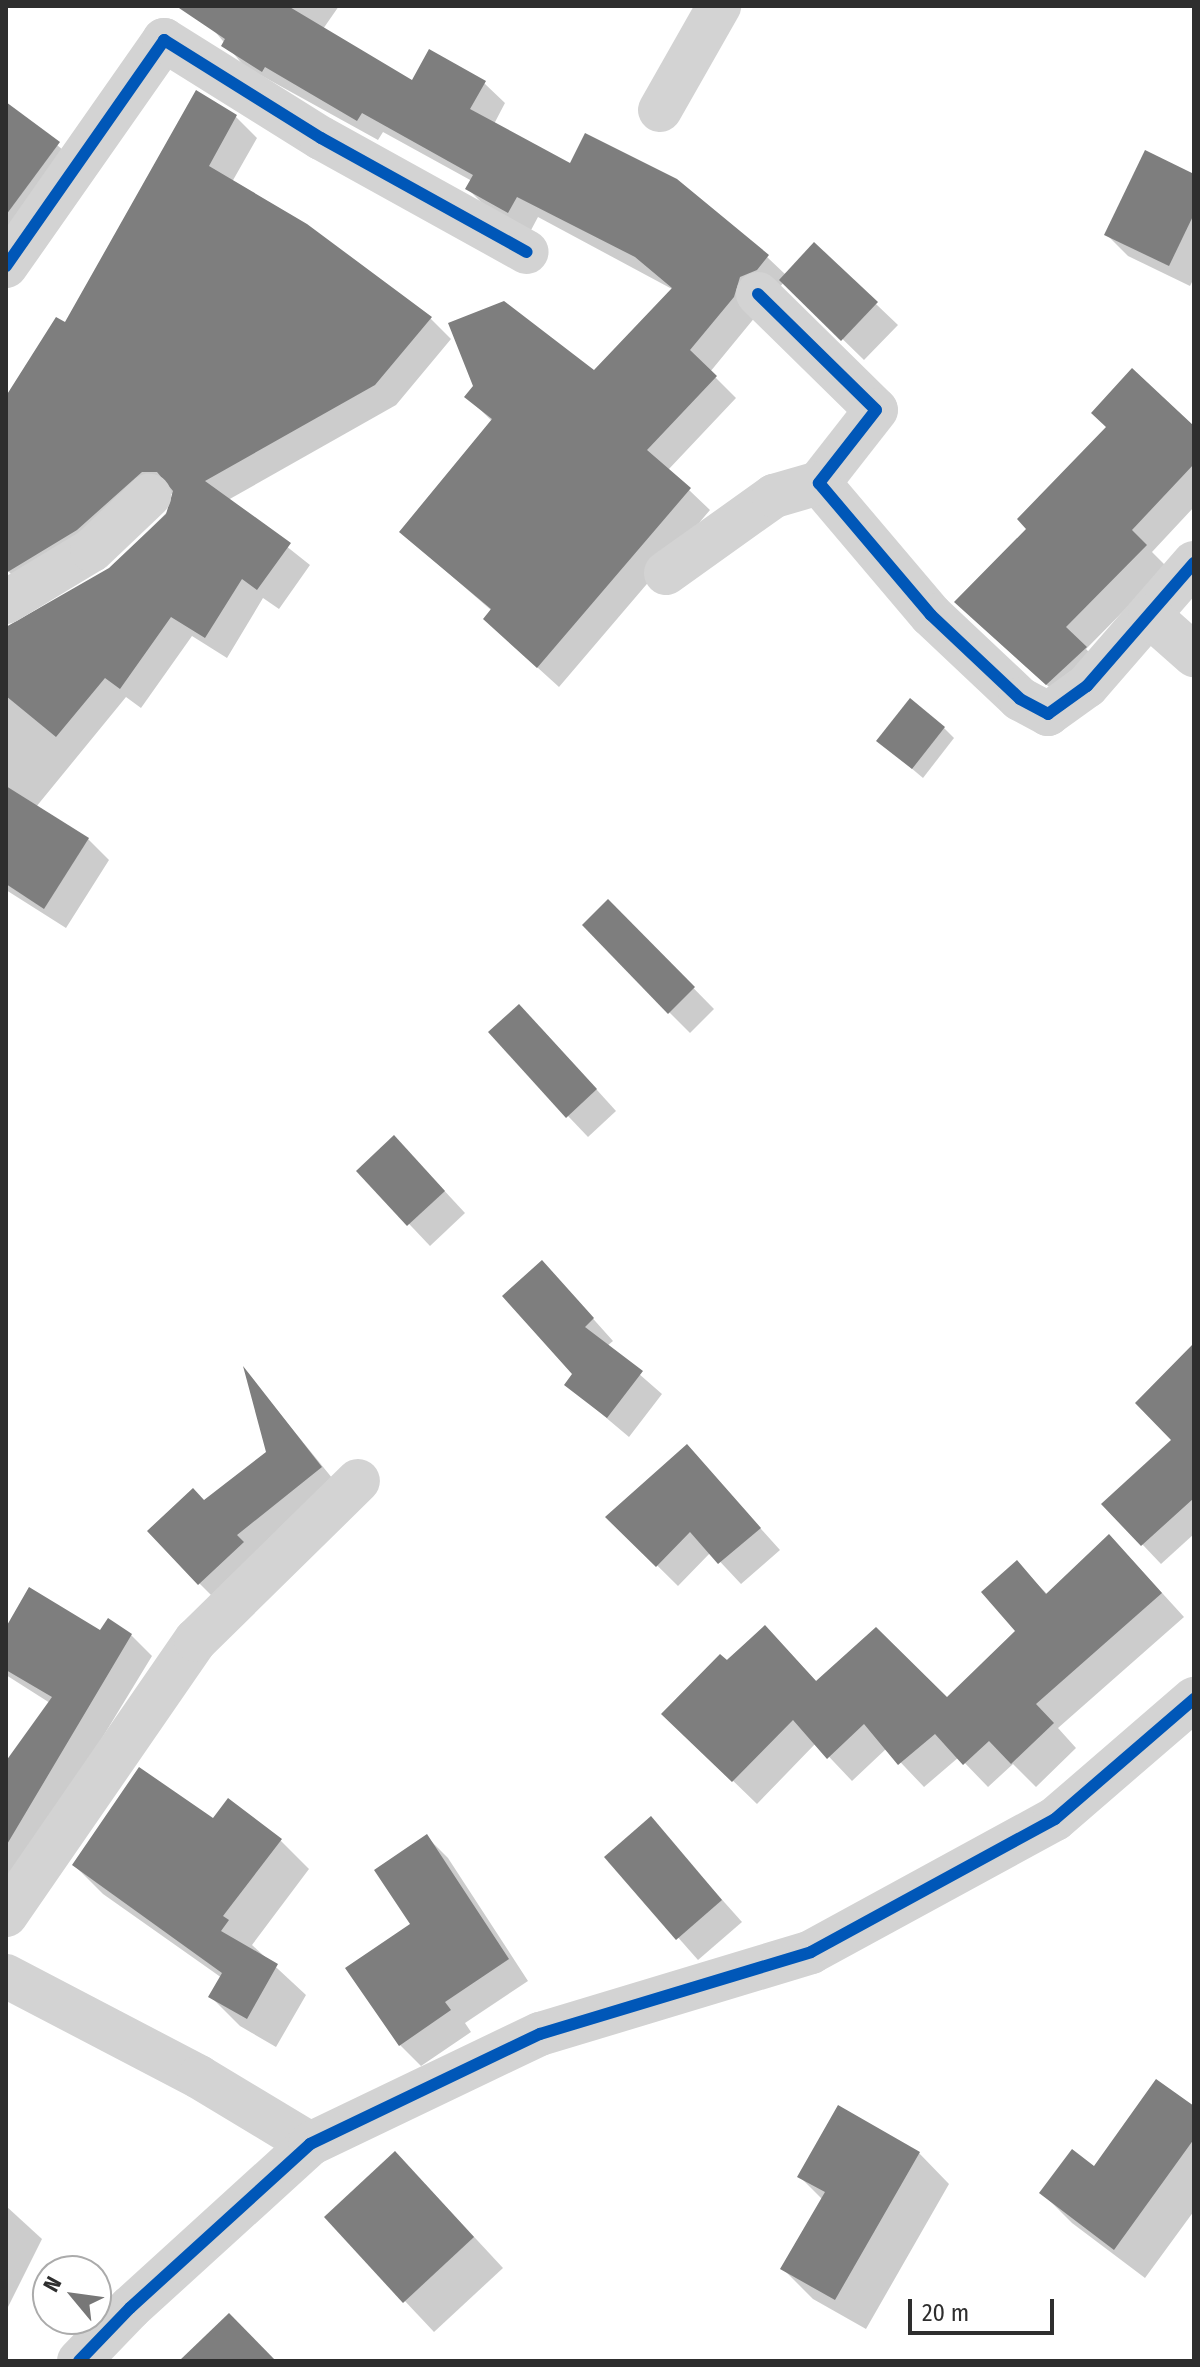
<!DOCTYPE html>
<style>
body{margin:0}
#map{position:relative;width:1200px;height:2367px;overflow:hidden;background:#fff;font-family:"Fira Sans Condensed",sans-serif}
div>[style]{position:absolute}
.shadow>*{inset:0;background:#0003}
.building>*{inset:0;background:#7e7e7e}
.street>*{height:44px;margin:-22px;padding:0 22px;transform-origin:22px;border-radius:22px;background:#d3d3d3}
.cycleway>*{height:12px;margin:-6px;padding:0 6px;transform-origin:6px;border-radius:6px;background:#0057b8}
span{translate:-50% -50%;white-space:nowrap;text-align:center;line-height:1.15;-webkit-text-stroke:8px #fff;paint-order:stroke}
.frame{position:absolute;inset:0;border:8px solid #2e2e2e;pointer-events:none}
.north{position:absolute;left:32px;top:2255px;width:80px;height:80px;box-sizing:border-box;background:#fff;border:2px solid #ababab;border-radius:50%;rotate:299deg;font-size:22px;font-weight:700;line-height:32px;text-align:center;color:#2e2e2e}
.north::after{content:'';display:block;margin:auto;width:28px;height:36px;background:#777;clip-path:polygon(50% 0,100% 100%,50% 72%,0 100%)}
.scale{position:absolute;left:908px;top:2299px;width:146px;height:36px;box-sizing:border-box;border:4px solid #2e2e2e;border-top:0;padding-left:10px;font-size:24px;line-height:28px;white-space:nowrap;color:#2e2e2e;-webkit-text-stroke:6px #fff;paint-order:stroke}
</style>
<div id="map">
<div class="shadow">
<i style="clip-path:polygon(226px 6px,339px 6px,323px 29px,413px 83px,484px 83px,505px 103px,494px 124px,570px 166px,767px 257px,786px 275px,814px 245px,898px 325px,864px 360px,784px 282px,710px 372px,736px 398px,668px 470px,710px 510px,559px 687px,506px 639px,492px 611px,401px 532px,493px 422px,467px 397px,595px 373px,672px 289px,538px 217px,530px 232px,489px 210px,468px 189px,472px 181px,383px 132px,378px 140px,244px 66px,212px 28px)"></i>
<i style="clip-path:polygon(197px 92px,236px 117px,257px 138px,232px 182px,430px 318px,451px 339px,396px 405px,228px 500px,310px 565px,279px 609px,263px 598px,227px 658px,192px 636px,141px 708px,126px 697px,36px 807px,88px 839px,109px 860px,66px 928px,6px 890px,6px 656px,110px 570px,175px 504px,172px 494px,164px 492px,29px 592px,6px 569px,6px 416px,66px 325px)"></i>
<i style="clip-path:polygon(6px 111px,17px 112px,80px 164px,6px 257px)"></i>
<i style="clip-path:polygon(1194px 176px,1194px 278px,1190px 286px,1128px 256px,1107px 235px)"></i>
<i style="clip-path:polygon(1194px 429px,1194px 507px,1152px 552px,1167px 567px,1086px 649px,1106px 670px,1068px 704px,978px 623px,1029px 529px)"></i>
<i style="clip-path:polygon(944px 728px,954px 738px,923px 778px,878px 740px)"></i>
<i style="clip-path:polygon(608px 901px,714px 1009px,690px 1033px,669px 1012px)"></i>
<i style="clip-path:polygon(540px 1027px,616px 1111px,588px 1137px,568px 1116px)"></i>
<i style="clip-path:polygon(415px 1159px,465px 1213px,430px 1246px,359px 1171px)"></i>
<i style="clip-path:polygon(562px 1284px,613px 1341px,607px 1346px,662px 1394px,629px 1437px,566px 1384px,574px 1374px)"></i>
<i style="clip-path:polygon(247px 1373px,341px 1489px,220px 1604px,199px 1583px,204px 1502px,268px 1453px)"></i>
<i style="clip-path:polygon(1194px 1376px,1194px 1534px,1161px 1564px,1142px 1544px)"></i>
<i style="clip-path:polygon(687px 1447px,780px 1550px,741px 1584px,711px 1552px,678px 1586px,608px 1517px)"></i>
<i style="clip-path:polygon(1132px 1560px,1184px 1617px,1058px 1728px,1076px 1748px,1036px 1787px,1013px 1764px,988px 1787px,959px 1757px,924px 1787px,887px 1748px,852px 1781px,816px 1743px,757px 1804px,664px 1714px,765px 1627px,818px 1683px,947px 1700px,1018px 1632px,1017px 1563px,1048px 1595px)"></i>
<i style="clip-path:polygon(6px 1631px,131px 1635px,152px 1656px,6px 1896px,6px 1764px,50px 1703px,6px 1675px)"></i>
<i style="clip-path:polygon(650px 1819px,742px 1922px,698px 1960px,607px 1857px)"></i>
<i style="clip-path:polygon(214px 1820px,280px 1840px,309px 1869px,252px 1945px,306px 1995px,276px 2047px,240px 2026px,211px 1997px,222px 1978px,103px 1894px,74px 1865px)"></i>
<i style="clip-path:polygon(427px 1837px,448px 1858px,528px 1981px,465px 2023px,471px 2032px,421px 2066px,400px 2045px,348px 1969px,412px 1924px)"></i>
<i style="clip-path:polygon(1194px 2108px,1194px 2211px,1145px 2278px,1072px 2223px,1042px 2193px,1095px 2169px)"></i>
<i style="clip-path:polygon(919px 2153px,949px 2184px,866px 2329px,813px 2299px,783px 2269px,823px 2200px,800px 2177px)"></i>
<i style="clip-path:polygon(425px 2184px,503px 2268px,434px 2332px,326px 2217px)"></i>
<i style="clip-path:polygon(6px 2206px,42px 2239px,6px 2311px)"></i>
</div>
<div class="building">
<i style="clip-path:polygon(176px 6px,288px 6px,412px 80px,429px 49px,486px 81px,470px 109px,570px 163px,585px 133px,677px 179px,769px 255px,757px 270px,740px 277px,734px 297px,690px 350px,717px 376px,647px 450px,691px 488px,537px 668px,483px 619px,491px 609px,399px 532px,492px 419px,464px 397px,473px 386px,448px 323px,504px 301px,594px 370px,672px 288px,635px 257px,517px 197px,508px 213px,465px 189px,473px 175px,362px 113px,357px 121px,265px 67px,262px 72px,221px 46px,225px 39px)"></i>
<i style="clip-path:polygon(196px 90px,237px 115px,209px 166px,307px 224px,432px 317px,375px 385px,205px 481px,291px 543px,257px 590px,242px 579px,205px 638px,171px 617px,120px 689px,105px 678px,56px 737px,6px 696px,6px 627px,109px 568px,166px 514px,173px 491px,157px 472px,142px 472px,77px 530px,6px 573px,6px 396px,56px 317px,65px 322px)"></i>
<i style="clip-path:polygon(6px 102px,60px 142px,6px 215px)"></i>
<i style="clip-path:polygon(1145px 150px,1194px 174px,1194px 214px,1169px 266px,1104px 235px)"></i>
<i style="clip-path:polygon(814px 242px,878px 302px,841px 341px,779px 280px)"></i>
<i style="clip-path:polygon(1132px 368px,1194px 426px,1194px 464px,1132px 530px,1147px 545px,1066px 627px,1087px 647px,1046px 685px,954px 602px,1026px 529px,1017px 519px,1106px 427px,1091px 413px)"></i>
<i style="clip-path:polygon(910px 698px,945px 727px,912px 769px,876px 741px)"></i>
<i style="clip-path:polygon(6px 786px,89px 838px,44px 909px,6px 884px)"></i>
<i style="clip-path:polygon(608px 899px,695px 987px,668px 1014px,582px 925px)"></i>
<i style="clip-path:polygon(519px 1004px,597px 1089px,566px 1118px,488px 1032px)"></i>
<i style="clip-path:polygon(394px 1135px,445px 1191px,407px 1226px,356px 1171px)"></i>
<i style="clip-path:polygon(542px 1260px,594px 1318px,585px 1327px,643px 1371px,607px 1418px,564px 1385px,572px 1374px,502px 1296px)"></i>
<i style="clip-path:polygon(1194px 1343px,1194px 1498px,1141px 1546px,1101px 1504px,1171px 1440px,1135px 1403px)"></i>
<i style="clip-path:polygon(243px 1366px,322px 1467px,237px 1535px,244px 1542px,198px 1585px,147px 1531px,193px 1488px,204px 1500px,266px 1452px)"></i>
<i style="clip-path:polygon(687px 1444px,761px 1528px,718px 1564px,690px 1532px,656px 1567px,605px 1517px)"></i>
<i style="clip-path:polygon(1109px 1534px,1162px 1593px,1036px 1704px,1054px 1723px,1011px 1764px,989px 1741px,963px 1765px,935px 1734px,898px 1765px,864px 1724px,827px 1759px,793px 1720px,732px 1782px,661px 1714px,720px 1654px,727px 1660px,765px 1625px,816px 1681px,876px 1627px,947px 1697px,1015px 1631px,981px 1592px,1017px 1560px,1046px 1594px)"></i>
<i style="clip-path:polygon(29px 1587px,100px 1630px,108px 1618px,132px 1634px,6px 1846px,6px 1761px,52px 1697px,6px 1670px,6px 1627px)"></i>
<i style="clip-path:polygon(139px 1767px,213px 1818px,228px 1798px,282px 1839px,223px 1916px,229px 1920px,221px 1931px,278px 1964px,247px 2019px,208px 1997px,222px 1973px,72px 1865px)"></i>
<i style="clip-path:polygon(651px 1816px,722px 1900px,676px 1940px,604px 1857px)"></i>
<i style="clip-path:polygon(427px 1834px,509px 1959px,445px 2002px,451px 2010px,399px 2046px,345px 1968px,410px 1924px,374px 1870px)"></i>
<i style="clip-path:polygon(1156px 2079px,1194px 2106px,1194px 2139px,1114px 2250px,1039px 2193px,1072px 2149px,1094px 2166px)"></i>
<i style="clip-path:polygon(838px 2105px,920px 2152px,835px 2300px,780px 2269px,825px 2192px,797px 2177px)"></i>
<i style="clip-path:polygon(395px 2151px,474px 2237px,403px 2303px,324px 2217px)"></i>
<i style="clip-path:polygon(229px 2313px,276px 2361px,179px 2361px)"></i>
</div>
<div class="street">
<i style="left:660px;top:110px;width:120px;rotate:-60.4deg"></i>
<i style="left:6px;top:266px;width:276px;rotate:-55deg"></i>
<i style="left:164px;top:40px;width:185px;rotate:32deg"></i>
<i style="left:321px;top:138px;width:235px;rotate:29deg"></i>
<i style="left:758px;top:294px;width:165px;rotate:44.5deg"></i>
<i style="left:876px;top:410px;width:93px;rotate:128deg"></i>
<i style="left:819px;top:483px;width:173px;rotate:49.7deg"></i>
<i style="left:931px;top:615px;width:122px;rotate:43.3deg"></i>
<i style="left:1020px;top:699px;width:32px;rotate:28deg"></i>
<i style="left:1048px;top:714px;width:48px;rotate:-35.7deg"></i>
<i style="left:1087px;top:686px;width:163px;rotate:-49deg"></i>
<i style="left:666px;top:573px;width:133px;rotate:-35.5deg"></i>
<i style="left:774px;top:496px;width:47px;rotate:-16.1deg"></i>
<i style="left:6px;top:602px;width:100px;rotate:-31.2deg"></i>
<i style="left:92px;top:550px;width:79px;rotate:-43.5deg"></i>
<i style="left:1150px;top:616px;width:59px;rotate:41.6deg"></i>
<i style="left:6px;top:1915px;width:334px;rotate:-55.4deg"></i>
<i style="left:196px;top:1640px;width:227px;rotate:-44.5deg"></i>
<i style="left:6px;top:1976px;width:218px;rotate:27.6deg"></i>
<i style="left:199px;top:2077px;width:130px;rotate:31.1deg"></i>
<i style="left:79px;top:2361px;width:74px;rotate:-46.1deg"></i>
<i style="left:130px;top:2308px;width:244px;rotate:-42.3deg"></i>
<i style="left:310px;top:2144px;width:255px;rotate:-25.6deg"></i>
<i style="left:540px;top:2034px;width:283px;rotate:-16.8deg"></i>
<i style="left:811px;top:1952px;width:278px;rotate:-28.6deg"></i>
<i style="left:1055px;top:1819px;width:184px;rotate:-40.8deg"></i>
</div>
<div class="cycleway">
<i style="left:6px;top:266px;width:276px;rotate:-55deg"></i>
<i style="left:164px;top:40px;width:185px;rotate:32deg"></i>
<i style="left:321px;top:138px;width:235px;rotate:29deg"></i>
<i style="left:758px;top:294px;width:165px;rotate:44.5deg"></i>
<i style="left:876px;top:410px;width:93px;rotate:128deg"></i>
<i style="left:819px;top:483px;width:173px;rotate:49.7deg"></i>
<i style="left:931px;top:615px;width:122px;rotate:43.3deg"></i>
<i style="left:1020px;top:699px;width:32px;rotate:28deg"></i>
<i style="left:1048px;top:714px;width:48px;rotate:-35.7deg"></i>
<i style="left:1087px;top:686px;width:163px;rotate:-49deg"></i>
<i style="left:79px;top:2361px;width:74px;rotate:-46.1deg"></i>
<i style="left:130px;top:2308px;width:244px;rotate:-42.3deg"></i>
<i style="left:310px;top:2144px;width:255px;rotate:-25.6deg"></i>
<i style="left:540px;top:2034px;width:283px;rotate:-16.8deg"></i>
<i style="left:811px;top:1952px;width:278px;rotate:-28.6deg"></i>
<i style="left:1055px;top:1819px;width:184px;rotate:-40.8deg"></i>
</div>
<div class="frame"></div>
<div class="north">N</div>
<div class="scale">20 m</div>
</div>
